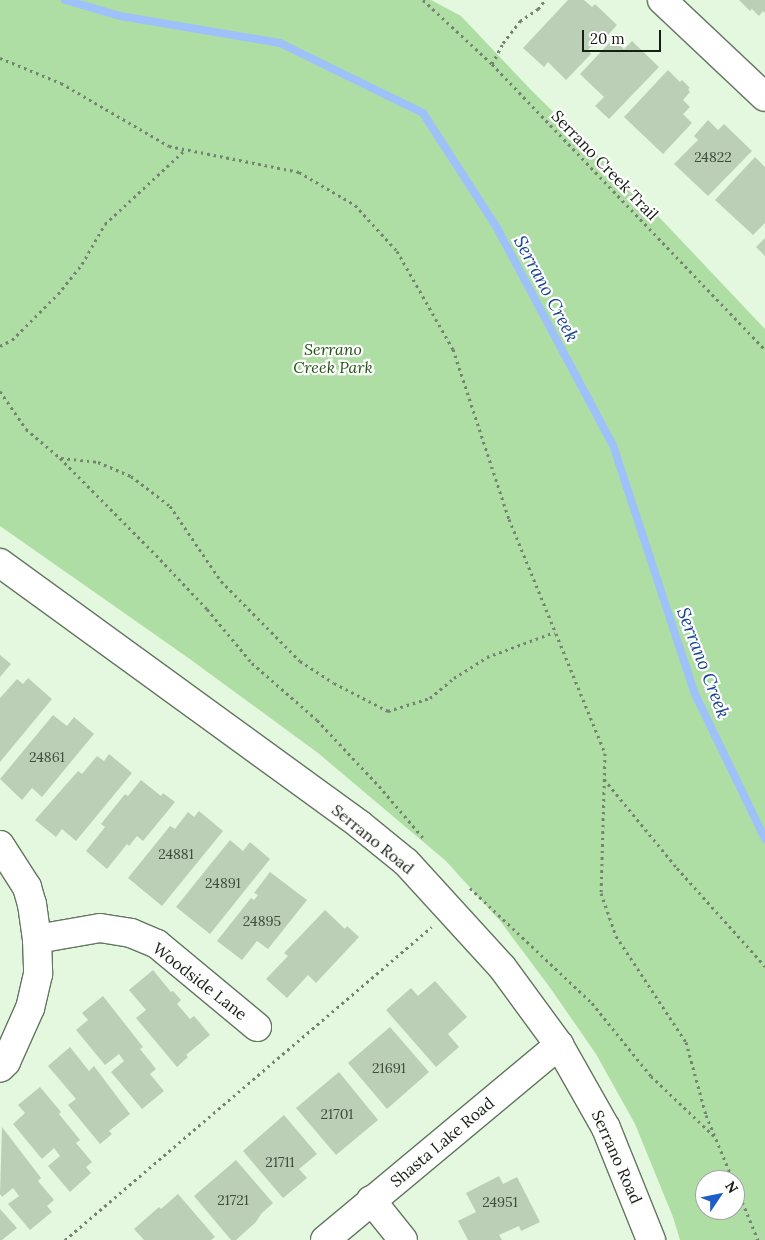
<!DOCTYPE html>
<style>
body{margin:0}
#map{position:relative;width:765px;height:1240px;overflow:hidden;background:#e3f8de;font-family:Lora,serif}
div>[style]{position:absolute}
.green>*{inset:0;background:#aedea4}
.stream>*{height:8px;margin:-4px;padding:0 4px;transform-origin:4px;border-radius:4px;background:#9fc1f9}
.building>*{inset:0;background:#bbcfb6}
.path>*{height:3px;margin-top:-1.5px;transform-origin:0;background:repeating-linear-gradient(90deg,#758372 0 2.5px,transparent 0 6.5px)}
.roads{filter:drop-shadow(1px 0 #63765f) drop-shadow(-1px 0 #63765f) drop-shadow(0 1px #63765f) drop-shadow(0 -1px #63765f)}
.minor>*{height:28px;margin:-14px;padding:0 14px;transform-origin:14px;border-radius:14px;background:#fff}
.tertiary>*{height:28px;margin:-14px;padding:0 14px;transform-origin:14px;border-radius:14px;background:#fff}
span{translate:-50% -50%;white-space:nowrap;text-align:center;line-height:1.15;-webkit-text-stroke:4.5px #fff;paint-order:stroke}
.number-label{font-size:14px;color:#404a3d}
.number-label span{-webkit-text-stroke-width:0}
.street-label{font-size:16px;color:#171e15}
.park-label{font-size:16px;color:#205511;font-style:italic}
.water-label{font-size:18px;color:#154393;font-style:italic}
.north{position:absolute;left:695px;top:1170px;width:50px;height:50px;box-sizing:border-box;background:#fff;border:1px solid #a2a5a1;border-radius:50%;rotate:56deg;font-size:14px;font-weight:700;line-height:20px;text-align:center;color:#171e15}
.north::after{content:'';display:block;margin:auto;width:18px;height:22px;background:#1e5cc8;clip-path:polygon(50% 0,100% 100%,50% 72%,0 100%)}
.scale{position:absolute;left:582px;top:30px;width:79px;height:22px;box-sizing:border-box;border:2px solid #171e15;border-top:0;padding-left:6px;font-size:15px;line-height:18px;white-space:nowrap;color:#171e15;-webkit-text-stroke:4px #fff;paint-order:stroke}
</style>
<div id="map">
<div class="green">
<i style="clip-path:polygon(evenodd,0 0,431px 0,461px 16px,532px 91px,642px 199px,765px 329px,765px 1240px,680px 1240px,673px 1217px,635px 1124px,596px 1054px,551px 989px,501px 922px,446px 861px,318px 753px,187px 657px,0 526px,0 0,705px 1180px,735px 1180px,735px 1210px,705px 1210px,705px 1180px)"></i>
</div>
<div class="stream">
<i style="left:65px;top:0;width:57px;rotate:16.2deg"></i>
<i style="left:120px;top:16px;width:162px;rotate:9.6deg"></i>
<i style="left:280px;top:43px;width:159px;rotate:26.1deg"></i>
<i style="left:423px;top:113px;width:137px;rotate:57.2deg"></i>
<i style="left:497px;top:228px;width:246px;rotate:61.9deg"></i>
<i style="left:613px;top:445px;width:262px;rotate:71.8deg"></i>
<i style="left:695px;top:694px;width:161px;rotate:64.2deg"></i>
</div>
<div class="building">
<i style="clip-path:polygon(568px 0,584px 0,592px 7px,595px 4px,617px 25px,600px 44px,596px 41px,588px 50px,591px 54px,566px 80px,548px 62px,544px 67px,523px 48px)"></i>
<i style="clip-path:polygon(739px 0,765px 0,765px 13px,763px 11px,759px 16px,752px 9px,750px 11px)"></i>
<i style="clip-path:polygon(613px 39px,624px 49px,632px 41px,659px 67px,609px 119px,595px 106px,604px 97px,580px 74px)"></i>
<i style="clip-path:polygon(668px 70px,680px 82px,682px 80px,690px 88px,688px 89px,690px 92px,683px 100px,690px 107px,683px 114px,692px 123px,663px 154px,624px 117px)"></i>
<i style="clip-path:polygon(708px 120px,718px 130px,724px 124px,752px 151px,708px 196px,674px 164px,698px 140px,694px 136px)"></i>
<i style="clip-path:polygon(755px 157px,765px 167px,765px 223px,753px 235px,715px 200px)"></i>
<i style="clip-path:polygon(765px 238px,765px 256px,756px 247px)"></i>
<i style="clip-path:polygon(0 655px,11px 664px,0 677px)"></i>
<i style="clip-path:polygon(28px 678px,52px 699px,0 762px,0 698px,17px 679px,23px 684px)"></i>
<i style="clip-path:polygon(53px 715px,67px 726px,74px 717px,94px 734px,42px 797px,32px 788px,22px 800px,0 779px)"></i>
<i style="clip-path:polygon(109px 754px,132px 773px,76px 841px,62px 829px,56px 837px,35px 820px,78px 771px,82px 774px,97px 756px,104px 761px)"></i>
<i style="clip-path:polygon(141px 780px,161px 796px,163px 793px,175px 802px,143px 841px,137px 836px,129px 846px,127px 844px,107px 869px,86px 851px,105px 827px,101px 824px,125px 794px,128px 796px)"></i>
<i style="clip-path:polygon(199px 811px,223px 831px,162px 906px,128px 878px,170px 826px,175px 829px,188px 812px,194px 817px)"></i>
<i style="clip-path:polygon(230px 840px,243px 851px,250px 842px,270px 859px,210px 934px,176px 907px)"></i>
<i style="clip-path:polygon(270px 872px,307px 900px,268px 949px,257px 941px,242px 960px,217px 941px,251px 898px,254px 900px,258px 895px,254px 893px)"></i>
<i style="clip-path:polygon(325px 910px,345px 929px,347px 926px,359px 937px,316px 983px,308px 975px,287px 998px,266px 979px,288px 956px,284px 953px)"></i>
<i style="clip-path:polygon(153px 970px,171px 992px,173px 991px,181px 1000px,177px 1004px,190px 1019px,194px 1016px,210px 1035px,186px 1055px,188px 1057px,177px 1067px,136px 1018px,146px 1010px,129px 990px)"></i>
<i style="clip-path:polygon(435px 981px,467px 1017px,448px 1034px,459px 1047px,436px 1067px,386px 1010px,411px 988px,418px 996px)"></i>
<i style="clip-path:polygon(103px 996px,143px 1047px,140px 1049px,156px 1069px,150px 1074px,164px 1091px,142px 1109px,111px 1072px,124px 1061px,119px 1054px,105px 1065px,76px 1030px,88px 1020px,82px 1013px)"></i>
<i style="clip-path:polygon(390px 1027px,429px 1072px,387px 1109px,348px 1063px)"></i>
<i style="clip-path:polygon(70px 1047px,89px 1071px,94px 1066px,130px 1114px,109px 1131px,112px 1134px,100px 1144px,68px 1105px,76px 1099px,48px 1066px)"></i>
<i style="clip-path:polygon(339px 1072px,378px 1120px,336px 1155px,296px 1108px)"></i>
<i style="clip-path:polygon(40px 1087px,61px 1112px,59px 1114px,80px 1140px,76px 1143px,92px 1162px,86px 1167px,91px 1173px,70px 1192px,48px 1166px,60px 1156px,54px 1148px,42px 1159px,13px 1124px,25px 1113px,18px 1105px)"></i>
<i style="clip-path:polygon(284px 1115px,317px 1154px,299px 1169px,307px 1178px,283px 1198px,243px 1151px)"></i>
<i style="clip-path:polygon(2px 1127px,41px 1178px,38px 1181px,54px 1200px,47px 1206px,52px 1212px,30px 1230px,8px 1204px,19px 1196px,13px 1188px,2px 1197px,0 1194px)"></i>
<i style="clip-path:polygon(236px 1160px,273px 1203px,261px 1214px,256px 1222px,236px 1240px,231px 1240px,194px 1196px)"></i>
<i style="clip-path:polygon(499px 1176px,503px 1184px,517px 1177px,540px 1222px,521px 1231px,519px 1226px,499px 1235px,502px 1240px,468px 1240px,458px 1221px,476px 1212px,466px 1193px)"></i>
<i style="clip-path:polygon(178px 1194px,215px 1237px,211px 1240px,144px 1240px,134px 1229px,159px 1207px,161px 1209px)"></i>
<i style="clip-path:polygon(0 1209px,17px 1228px,2px 1240px,0 1240px)"></i>
</div>
<div class="path">
<i style="left:423px;top:0;width:94px;rotate:42.8deg"></i>
<i style="left:492px;top:64px;width:395px;rotate:46.3deg"></i>
<i style="left:0;top:58px;width:66px;rotate:22.3deg"></i>
<i style="left:61px;top:83px;width:125px;rotate:30.3deg"></i>
<i style="left:169px;top:146px;width:133px;rotate:11.3deg"></i>
<i style="left:299px;top:172px;width:65px;rotate:30.5deg"></i>
<i style="left:355px;top:205px;width:62px;rotate:47.6deg"></i>
<i style="left:397px;top:251px;width:113px;rotate:60.3deg"></i>
<i style="left:453px;top:349px;width:179px;rotate:71.8deg"></i>
<i style="left:509px;top:519px;width:253px;rotate:67.7deg"></i>
<i style="left:605px;top:753px;width:140px;rotate:91.6deg"></i>
<i style="left:601px;top:893px;width:46px;rotate:70.8deg"></i>
<i style="left:616px;top:936px;width:127px;rotate:56.6deg"></i>
<i style="left:686px;top:1042px;width:76px;rotate:74.7deg"></i>
<i style="left:706px;top:1115px;width:70px;rotate:67.4deg"></i>
<i style="left:492px;top:64px;width:24px;rotate:-62deg"></i>
<i style="left:503px;top:43px;width:28px;rotate:-52deg"></i>
<i style="left:520px;top:21px;width:22px;rotate:-34deg"></i>
<i style="left:538px;top:9px;width:11px;rotate:-52deg"></i>
<i style="left:0;top:346px;width:13px;rotate:-27deg"></i>
<i style="left:12px;top:340px;width:65px;rotate:-45deg"></i>
<i style="left:58px;top:294px;width:38px;rotate:-51deg"></i>
<i style="left:82px;top:264px;width:46px;rotate:-60.1deg"></i>
<i style="left:105px;top:224px;width:109px;rotate:-42.8deg"></i>
<i style="left:0;top:391px;width:46px;rotate:55.6deg"></i>
<i style="left:26px;top:429px;width:45px;rotate:40.5deg"></i>
<i style="left:60px;top:458px;width:136px;rotate:45.3deg"></i>
<i style="left:156px;top:555px;width:74px;rotate:46.6deg"></i>
<i style="left:207px;top:609px;width:70px;rotate:50.2deg"></i>
<i style="left:252px;top:663px;width:86px;rotate:41.2deg"></i>
<i style="left:317px;top:720px;width:91px;rotate:46.8deg"></i>
<i style="left:379px;top:786px;width:71px;rotate:49.6deg"></i>
<i style="left:61px;top:458px;width:37px;rotate:6deg"></i>
<i style="left:98px;top:462px;width:36px;rotate:23deg"></i>
<i style="left:131px;top:476px;width:49px;rotate:37.6deg"></i>
<i style="left:170px;top:506px;width:91px;rotate:55.8deg"></i>
<i style="left:221px;top:581px;width:112px;rotate:45.4deg"></i>
<i style="left:300px;top:661px;width:40px;rotate:32.9deg"></i>
<i style="left:334px;top:683px;width:61px;rotate:27.4deg"></i>
<i style="left:388px;top:711px;width:44px;rotate:-17.2deg"></i>
<i style="left:430px;top:698px;width:31px;rotate:-40deg"></i>
<i style="left:454px;top:678px;width:39px;rotate:-32deg"></i>
<i style="left:487px;top:657px;width:72px;rotate:-20.2deg"></i>
<i style="left:604px;top:779px;width:115px;rotate:50.6deg"></i>
<i style="left:677px;top:868px;width:132px;rotate:48.1deg"></i>
<i style="left:470px;top:888px;width:168px;rotate:43.3deg"></i>
<i style="left:592px;top:1003px;width:94px;rotate:51.1deg"></i>
<i style="left:651px;top:1076px;width:87px;rotate:43.6deg"></i>
<i style="left:735px;top:1184px;width:61px;rotate:67.7deg"></i>
<i style="left:65px;top:1240px;width:482px;rotate:-40.5deg"></i>
</div>
<div class="roads">
<div class="minor">
<i style="left:662px;top:0;width:141px;rotate:43.3deg"></i>
<i style="left:0;top:845px;width:50px;rotate:57.3deg"></i>
<i style="left:27px;top:887px;width:18px;rotate:74deg"></i>
<i style="left:32px;top:904px;width:35px;rotate:82deg"></i>
<i style="left:37px;top:939px;width:35px;rotate:88deg"></i>
<i style="left:38px;top:974px;width:35px;rotate:103deg"></i>
<i style="left:30px;top:1008px;width:59px;rotate:114deg"></i>
<i style="left:6px;top:1062px;width:8px;rotate:135deg"></i>
<i style="left:37px;top:939px;width:64px;rotate:-9.9deg"></i>
<i style="left:100px;top:928px;width:31px;rotate:9deg"></i>
<i style="left:131px;top:933px;width:28px;rotate:23deg"></i>
<i style="left:157px;top:944px;width:130px;rotate:39.7deg"></i>
<i style="left:371px;top:1200px;width:51px;rotate:51.3deg"></i>
<i style="left:325px;top:1240px;width:305px;rotate:-39.8deg"></i>
</div>
<div class="tertiary">
<i style="left:0;top:563px;width:444px;rotate:36deg"></i>
<i style="left:359px;top:824px;width:60px;rotate:39deg"></i>
<i style="left:406px;top:862px;width:142px;rotate:47.6deg"></i>
<i style="left:502px;top:967px;width:97px;rotate:53.8deg"></i>
<i style="left:559px;top:1045px;width:95px;rotate:60.5deg"></i>
<i style="left:606px;top:1128px;width:121px;rotate:68.1deg"></i>
</div>
</div>
<div class="number-label">
<span style="left:713px;top:157px">24822</span>
<span style="left:47px;top:757px">24861</span>
<span style="left:176px;top:854px">24881</span>
<span style="left:223px;top:883px">24891</span>
<span style="left:262px;top:921px">24895</span>
<span style="left:389px;top:1068px">21691</span>
<span style="left:337px;top:1114px">21701</span>
<span style="left:280px;top:1162px">21711</span>
<span style="left:233px;top:1200px">21721</span>
<span style="left:500px;top:1202px">24951</span>
</div>
<div class="street-label">
<span style="left:605px;top:165px;rotate:46deg">Serrano Creek Trail</span>
<span style="left:373px;top:839px;rotate:39deg">Serrano Road</span>
<span style="left:200px;top:981px;rotate:38deg">Woodside Lane</span>
<span style="left:442px;top:1142px;rotate:-40deg">Shasta Lake Road</span>
<span style="left:617px;top:1157px;rotate:66deg">Serrano Road</span>
</div>
<div class="park-label">
<span style="left:333px;top:358px">Serrano<br>Creek Park</span>
</div>
<div class="water-label">
<span style="left:546px;top:289px;rotate:62deg">Serrano Creek</span>
<span style="left:703px;top:663px;rotate:69deg">Serrano Creek</span>
</div>
<div class="north">N</div>
<div class="scale">20 m</div>
</div>
